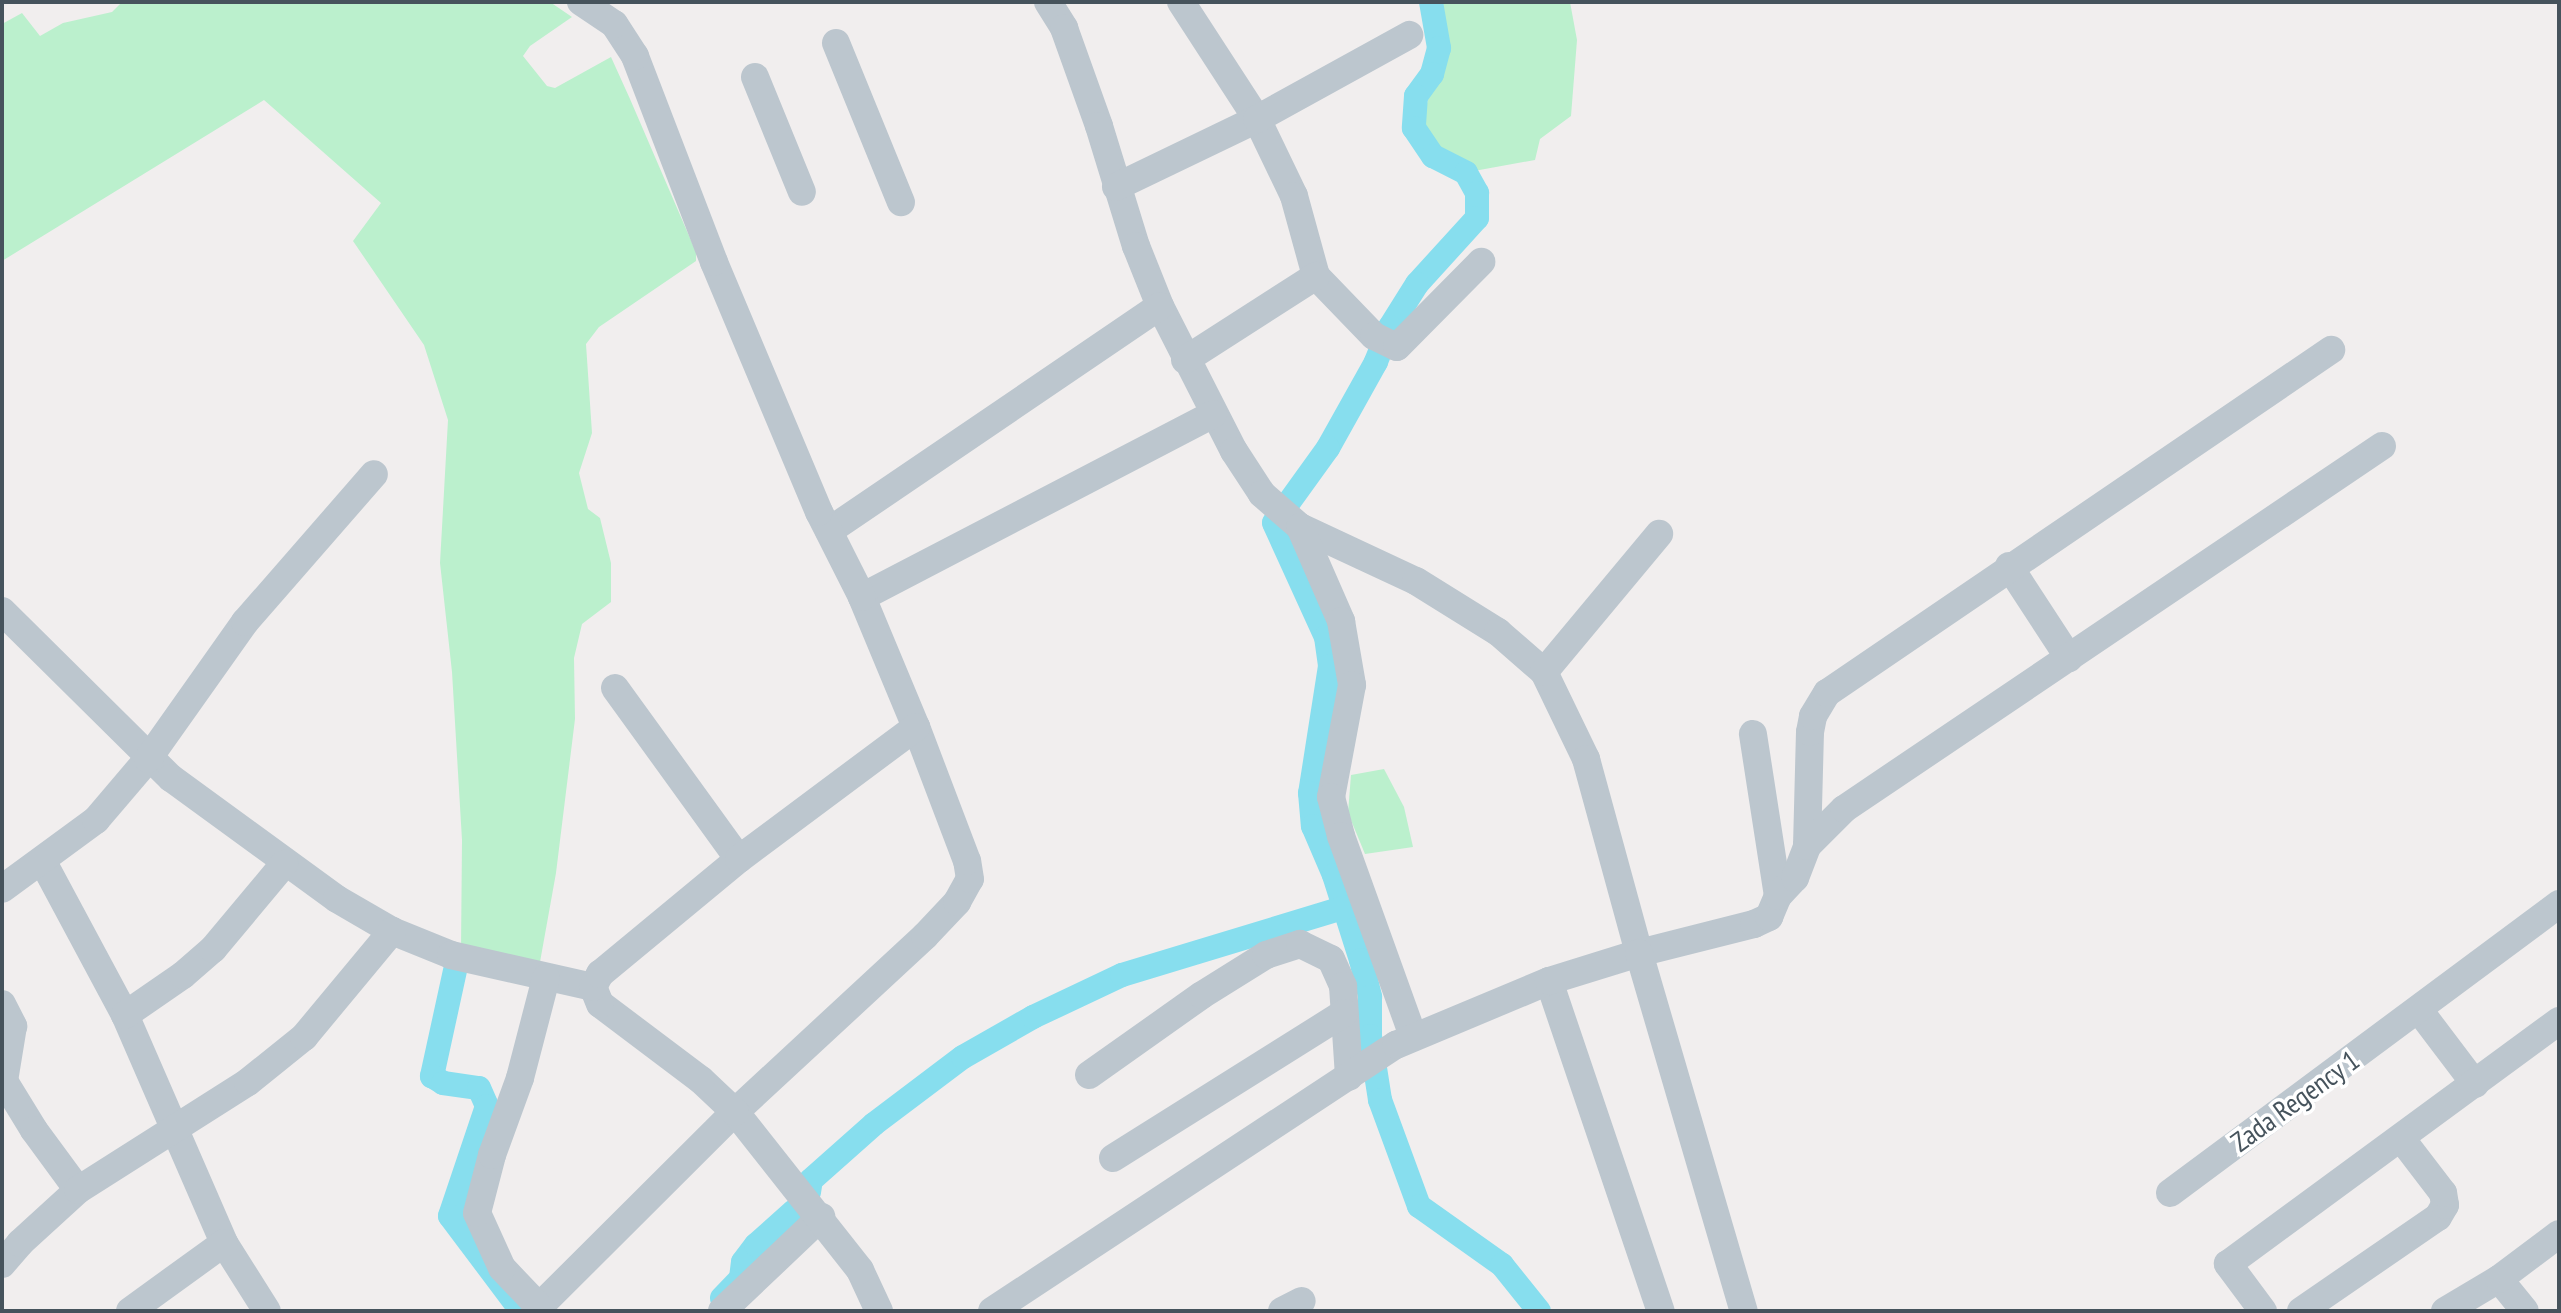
<!DOCTYPE html>
<style>
body{margin:0}
#map{position:relative;width:2561px;height:1313px;overflow:hidden;background:#f1eeee;font-family:"PT Sans Narrow",sans-serif}
div>[style]{position:absolute}
.green>*{inset:0;background:#bbf0cd}
.canal>*{height:24px;margin:-12px;padding:0 12px;transform-origin:12px;border-radius:12px;background:#87deee}
.minor>*{height:28px;margin:-14px;padding:0 14px;transform-origin:14px;border-radius:14px;background:#bcc6ce}
span{translate:-50% -50%;white-space:nowrap;text-align:center;line-height:1.15;-webkit-text-stroke:7px #fff;paint-order:stroke}
.street-label{font-size:28px;color:#46535c}
.frame{position:absolute;inset:0;border:4px solid #46535c;pointer-events:none}
</style>
<div id="map">
<div class="green">
<i style="clip-path:polygon(122px 2px,550px 2px,572px 17px,530px 46px,523px 56px,547px 86px,555px 88px,611px 57px,630px 99px,696px 252px,696px 261px,599px 327px,586px 344px,592px 433px,579px 473px,588px 509px,600px 518px,611px 563px,611px 602px,582px 624px,574px 658px,575px 719px,556px 873px,540px 962px,461px 949px,462px 840px,452px 672px,440px 563px,448px 420px,424px 345px,353px 241px,381px 203px,264px 100px,2px 261px,2px 24px,22px 13px,40px 36px,63px 23px,112px 12px)"></i>
<i style="clip-path:polygon(1438px 2px,1570px 2px,1577px 40px,1571px 116px,1540px 139px,1535px 160px,1474px 171px,1437px 150px,1422px 125px,1429px 95px,1443px 75px,1447px 47px)"></i>
<i style="clip-path:polygon(1384px 769px,1404px 807px,1413px 847px,1365px 854px,1348px 813px,1351px 775px)"></i>
</div>
<div class="canal">
<i style="left:1431px;top:2px;width:47px;rotate:80.1deg"></i>
<i style="left:1439px;top:48px;width:27px;rotate:105deg"></i>
<i style="left:1432px;top:74px;width:27px;rotate:126deg"></i>
<i style="left:1416px;top:96px;width:32px;rotate:94deg"></i>
<i style="left:1414px;top:128px;width:34px;rotate:56deg"></i>
<i style="left:1433px;top:156px;width:37px;rotate:27deg"></i>
<i style="left:1466px;top:173px;width:23px;rotate:61deg"></i>
<i style="left:1477px;top:193px;width:25px;rotate:90deg"></i>
<i style="left:1477px;top:218px;width:89px;rotate:132.3deg"></i>
<i style="left:1417px;top:284px;width:51px;rotate:122.1deg"></i>
<i style="left:1390px;top:327px;width:38px;rotate:112deg"></i>
<i style="left:1376px;top:362px;width:98px;rotate:119.2deg"></i>
<i style="left:1328px;top:448px;width:92px;rotate:125.8deg"></i>
<i style="left:1274px;top:523px;width:125px;rotate:65.5deg"></i>
<i style="left:1326px;top:637px;width:29px;rotate:82deg"></i>
<i style="left:1330px;top:666px;width:129px;rotate:98.9deg"></i>
<i style="left:1310px;top:793px;width:33px;rotate:85deg"></i>
<i style="left:1313px;top:826px;width:53px;rotate:66.8deg"></i>
<i style="left:1334px;top:875px;width:89px;rotate:72.4deg"></i>
<i style="left:1361px;top:960px;width:38px;rotate:76deg"></i>
<i style="left:1370px;top:997px;width:39px;rotate:90deg"></i>
<i style="left:1370px;top:1036px;width:65px;rotate:81.1deg"></i>
<i style="left:1380px;top:1100px;width:113px;rotate:69.8deg"></i>
<i style="left:1419px;top:1206px;width:102px;rotate:35.4deg"></i>
<i style="left:1502px;top:1265px;width:59px;rotate:51.2deg"></i>
<i style="left:456px;top:966px;width:113px;rotate:102.3deg"></i>
<i style="left:432px;top:1076px;width:13px;rotate:32deg"></i>
<i style="left:443px;top:1083px;width:36px;rotate:8deg"></i>
<i style="left:479px;top:1088px;width:20px;rotate:66deg"></i>
<i style="left:487px;top:1106px;width:116px;rotate:108.6deg"></i>
<i style="left:450px;top:1216px;width:115px;rotate:53.1deg"></i>
<i style="left:809px;top:1192px;width:12px;rotate:-81deg"></i>
<i style="left:811px;top:1180px;width:84px;rotate:-41.6deg"></i>
<i style="left:874px;top:1124px;width:111px;rotate:-37deg"></i>
<i style="left:963px;top:1057px;width:81px;rotate:-29.7deg"></i>
<i style="left:1033px;top:1017px;width:98px;rotate:-25.3deg"></i>
<i style="left:1122px;top:975px;width:234px;rotate:-16.9deg"></i>
<i style="left:722px;top:1298px;width:28px;rotate:-46deg"></i>
<i style="left:741px;top:1278px;width:16px;rotate:-83deg"></i>
<i style="left:743px;top:1262px;width:21px;rotate:-53deg"></i>
<i style="left:756px;top:1245px;width:51px;rotate:-41.8deg"></i>
</div>
<div class="minor">
<i style="left:1048px;top:2px;width:31px;rotate:58deg"></i>
<i style="left:1064px;top:28px;width:104px;rotate:70.3deg"></i>
<i style="left:1099px;top:126px;width:126px;rotate:72.9deg"></i>
<i style="left:1136px;top:246px;width:65px;rotate:68.2deg"></i>
<i style="left:1160px;top:306px;width:163px;rotate:63deg"></i>
<i style="left:1234px;top:451px;width:51px;rotate:56.9deg"></i>
<i style="left:1262px;top:494px;width:50px;rotate:41deg"></i>
<i style="left:1300px;top:527px;width:128px;rotate:25deg"></i>
<i style="left:1416px;top:581px;width:97px;rotate:31.9deg"></i>
<i style="left:1498px;top:632px;width:61px;rotate:41deg"></i>
<i style="left:1544px;top:672px;width:97px;rotate:64.2deg"></i>
<i style="left:1586px;top:759px;width:201px;rotate:74.7deg"></i>
<i style="left:1639px;top:953px;width:119px;rotate:-14.2deg"></i>
<i style="left:1754px;top:924px;width:17px;rotate:-25deg"></i>
<i style="left:1769px;top:917px;width:23px;rotate:-67deg"></i>
<i style="left:1778px;top:896px;width:164px;rotate:-98.8deg"></i>
<i style="left:1181px;top:2px;width:140px;rotate:57deg"></i>
<i style="left:1257px;top:119px;width:85px;rotate:64.3deg"></i>
<i style="left:1294px;top:196px;width:83px;rotate:74.6deg"></i>
<i style="left:1316px;top:276px;width:83px;rotate:46deg"></i>
<i style="left:1374px;top:336px;width:25px;rotate:26deg"></i>
<i style="left:1397px;top:347px;width:120px;rotate:-45.3deg"></i>
<i style="left:836px;top:43px;width:172px;rotate:67.8deg"></i>
<i style="left:755px;top:77px;width:124px;rotate:67.8deg"></i>
<i style="left:1116px;top:187px;width:157px;rotate:-25.7deg"></i>
<i style="left:1257px;top:119px;width:174px;rotate:-28.9deg"></i>
<i style="left:1185px;top:360px;width:156px;rotate:-32.7deg"></i>
<i style="left:1300px;top:527px;width:103px;rotate:66.4deg"></i>
<i style="left:1341px;top:621px;width:65px;rotate:80.2deg"></i>
<i style="left:1352px;top:685px;width:114px;rotate:100.6deg"></i>
<i style="left:1331px;top:797px;width:40px;rotate:75.6deg"></i>
<i style="left:1341px;top:836px;width:213px;rotate:70.2deg"></i>
<i style="left:829px;top:531px;width:400px;rotate:-34.2deg"></i>
<i style="left:2009px;top:566px;width:110px;rotate:56.9deg"></i>
<i style="left:862px;top:597px;width:396px;rotate:-27.5deg"></i>
<i style="left:2px;top:611px;width:238px;rotate:44.7deg"></i>
<i style="left:171px;top:778px;width:205px;rotate:36.1deg"></i>
<i style="left:337px;top:899px;width:64px;rotate:30.2deg"></i>
<i style="left:392px;top:931px;width:64px;rotate:22.1deg"></i>
<i style="left:451px;top:955px;width:146px;rotate:12.7deg"></i>
<i style="left:1544px;top:672px;width:180px;rotate:-50.2deg"></i>
<i style="left:615px;top:688px;width:211px;rotate:54.1deg"></i>
<i style="left:1807px;top:846px;width:114px;rotate:-88.5deg"></i>
<i style="left:1810px;top:732px;width:16px;rotate:-79deg"></i>
<i style="left:1813px;top:716px;width:27px;rotate:-59deg"></i>
<i style="left:1827px;top:693px;width:610px;rotate:-34.24deg"></i>
<i style="left:43px;top:862px;width:174px;rotate:61.8deg"></i>
<i style="left:125px;top:1015px;width:249px;rotate:66.5deg"></i>
<i style="left:224px;top:1243px;width:80px;rotate:57.7deg"></i>
<i style="left:2px;top:889px;width:117px;rotate:-36.3deg"></i>
<i style="left:96px;top:820px;width:80px;rotate:-49.6deg"></i>
<i style="left:148px;top:759px;width:168px;rotate:-54.7deg"></i>
<i style="left:245px;top:622px;width:196px;rotate:-48.9deg"></i>
<i style="left:1778px;top:896px;width:25px;rotate:-47deg"></i>
<i style="left:1795px;top:878px;width:34px;rotate:-69deg"></i>
<i style="left:1807px;top:846px;width:52px;rotate:-45deg"></i>
<i style="left:1844px;top:809px;width:649px;rotate:-34.01deg"></i>
<i style="left:1549px;top:981px;width:348px;rotate:71.3deg"></i>
<i style="left:2px;top:1004px;width:25px;rotate:63deg"></i>
<i style="left:13px;top:1026px;width:56px;rotate:99.3deg"></i>
<i style="left:4px;top:1081px;width:57px;rotate:58.5deg"></i>
<i style="left:34px;top:1130px;width:74px;rotate:53.7deg"></i>
<i style="left:2419px;top:1010px;width:93px;rotate:52.9deg"></i>
<i style="left:125px;top:1015px;width:70px;rotate:-34.6deg"></i>
<i style="left:183px;top:975px;width:40px;rotate:-41deg"></i>
<i style="left:213px;top:949px;width:111px;rotate:-50.1deg"></i>
<i style="left:1089px;top:1075px;width:138px;rotate:-35.3deg"></i>
<i style="left:1202px;top:995px;width:75px;rotate:-32deg"></i>
<i style="left:1266px;top:955px;width:36px;rotate:-18deg"></i>
<i style="left:1300px;top:944px;width:34px;rotate:26deg"></i>
<i style="left:1331px;top:959px;width:30px;rotate:66deg"></i>
<i style="left:1343px;top:986px;width:91px;rotate:86.2deg"></i>
<i style="left:1113px;top:1158px;width:273px;rotate:-32.1deg"></i>
<i style="left:2170px;top:1193px;width:485px;rotate:-36.6deg"></i>
<i style="left:2px;top:1264px;width:28px;rotate:-49deg"></i>
<i style="left:20px;top:1243px;width:79px;rotate:-42.4deg"></i>
<i style="left:78px;top:1190px;width:201px;rotate:-32.4deg"></i>
<i style="left:248px;top:1082px;width:72px;rotate:-38.8deg"></i>
<i style="left:304px;top:1037px;width:138px;rotate:-50.3deg"></i>
<i style="left:2499px;top:1279px;width:41px;rotate:50.9deg"></i>
<i style="left:130px;top:1311px;width:116px;rotate:-35.9deg"></i>
<i style="left:535px;top:1311px;width:282px;rotate:-44.9deg"></i>
<i style="left:735px;top:1112px;width:259px;rotate:-42.8deg"></i>
<i style="left:925px;top:936px;width:47px;rotate:-46.7deg"></i>
<i style="left:957px;top:902px;width:26px;rotate:-61deg"></i>
<i style="left:970px;top:879px;width:18px;rotate:-99deg"></i>
<i style="left:967px;top:861px;width:143px;rotate:-110.8deg"></i>
<i style="left:916px;top:727px;width:141px;rotate:-112.6deg"></i>
<i style="left:862px;top:597px;width:95px;rotate:-116.8deg"></i>
<i style="left:819px;top:512px;width:271px;rotate:-112.8deg"></i>
<i style="left:714px;top:262px;width:221px;rotate:-111deg"></i>
<i style="left:635px;top:56px;width:38px;rotate:-123deg"></i>
<i style="left:614px;top:24px;width:40px;rotate:-146deg"></i>
<i style="left:543px;top:1311px;width:59px;rotate:-133.6deg"></i>
<i style="left:502px;top:1268px;width:60px;rotate:-114.4deg"></i>
<i style="left:477px;top:1213px;width:60px;rotate:-75.5deg"></i>
<i style="left:492px;top:1155px;width:82px;rotate:-70deg"></i>
<i style="left:520px;top:1078px;width:103px;rotate:-75.4deg"></i>
<i style="left:722px;top:1311px;width:137px;rotate:-43.5deg"></i>
<i style="left:879px;top:1311px;width:45px;rotate:-114.9deg"></i>
<i style="left:860px;top:1270px;width:201px;rotate:-128.3deg"></i>
<i style="left:735px;top:1112px;width:47px;rotate:-136.7deg"></i>
<i style="left:701px;top:1080px;width:126px;rotate:-143deg"></i>
<i style="left:600px;top:1004px;width:18px;rotate:-112deg"></i>
<i style="left:593px;top:987px;width:15px;rotate:-62deg"></i>
<i style="left:600px;top:974px;width:180px;rotate:-39.6deg"></i>
<i style="left:739px;top:859px;width:221px;rotate:-36.7deg"></i>
<i style="left:992px;top:1311px;width:484px;rotate:-33.4deg"></i>
<i style="left:1396px;top:1045px;width:166px;rotate:-22.7deg"></i>
<i style="left:1549px;top:981px;width:94px;rotate:-17.3deg"></i>
<i style="left:1639px;top:953px;width:373px;rotate:73.7deg"></i>
<i style="left:1282px;top:1311px;width:22px;rotate:-27deg"></i>
<i style="left:2263px;top:1311px;width:59px;rotate:-126.7deg"></i>
<i style="left:2228px;top:1264px;width:411px;rotate:-36.3deg"></i>
<i style="left:2301px;top:1311px;width:166px;rotate:-34.5deg"></i>
<i style="left:2438px;top:1217px;width:14px;rotate:-60deg"></i>
<i style="left:2445px;top:1205px;width:12px;rotate:-99deg"></i>
<i style="left:2443px;top:1193px;width:69px;rotate:-127.4deg"></i>
<i style="left:2445px;top:1311px;width:63px;rotate:-30.7deg"></i>
<i style="left:2499px;top:1279px;width:75px;rotate:-36.9deg"></i>
</div>
<div class="street-label">
<span style="left:2295px;top:1101px;rotate:-36deg">Zada Regency 1</span>
</div>
<div class="frame"></div>
</div>
